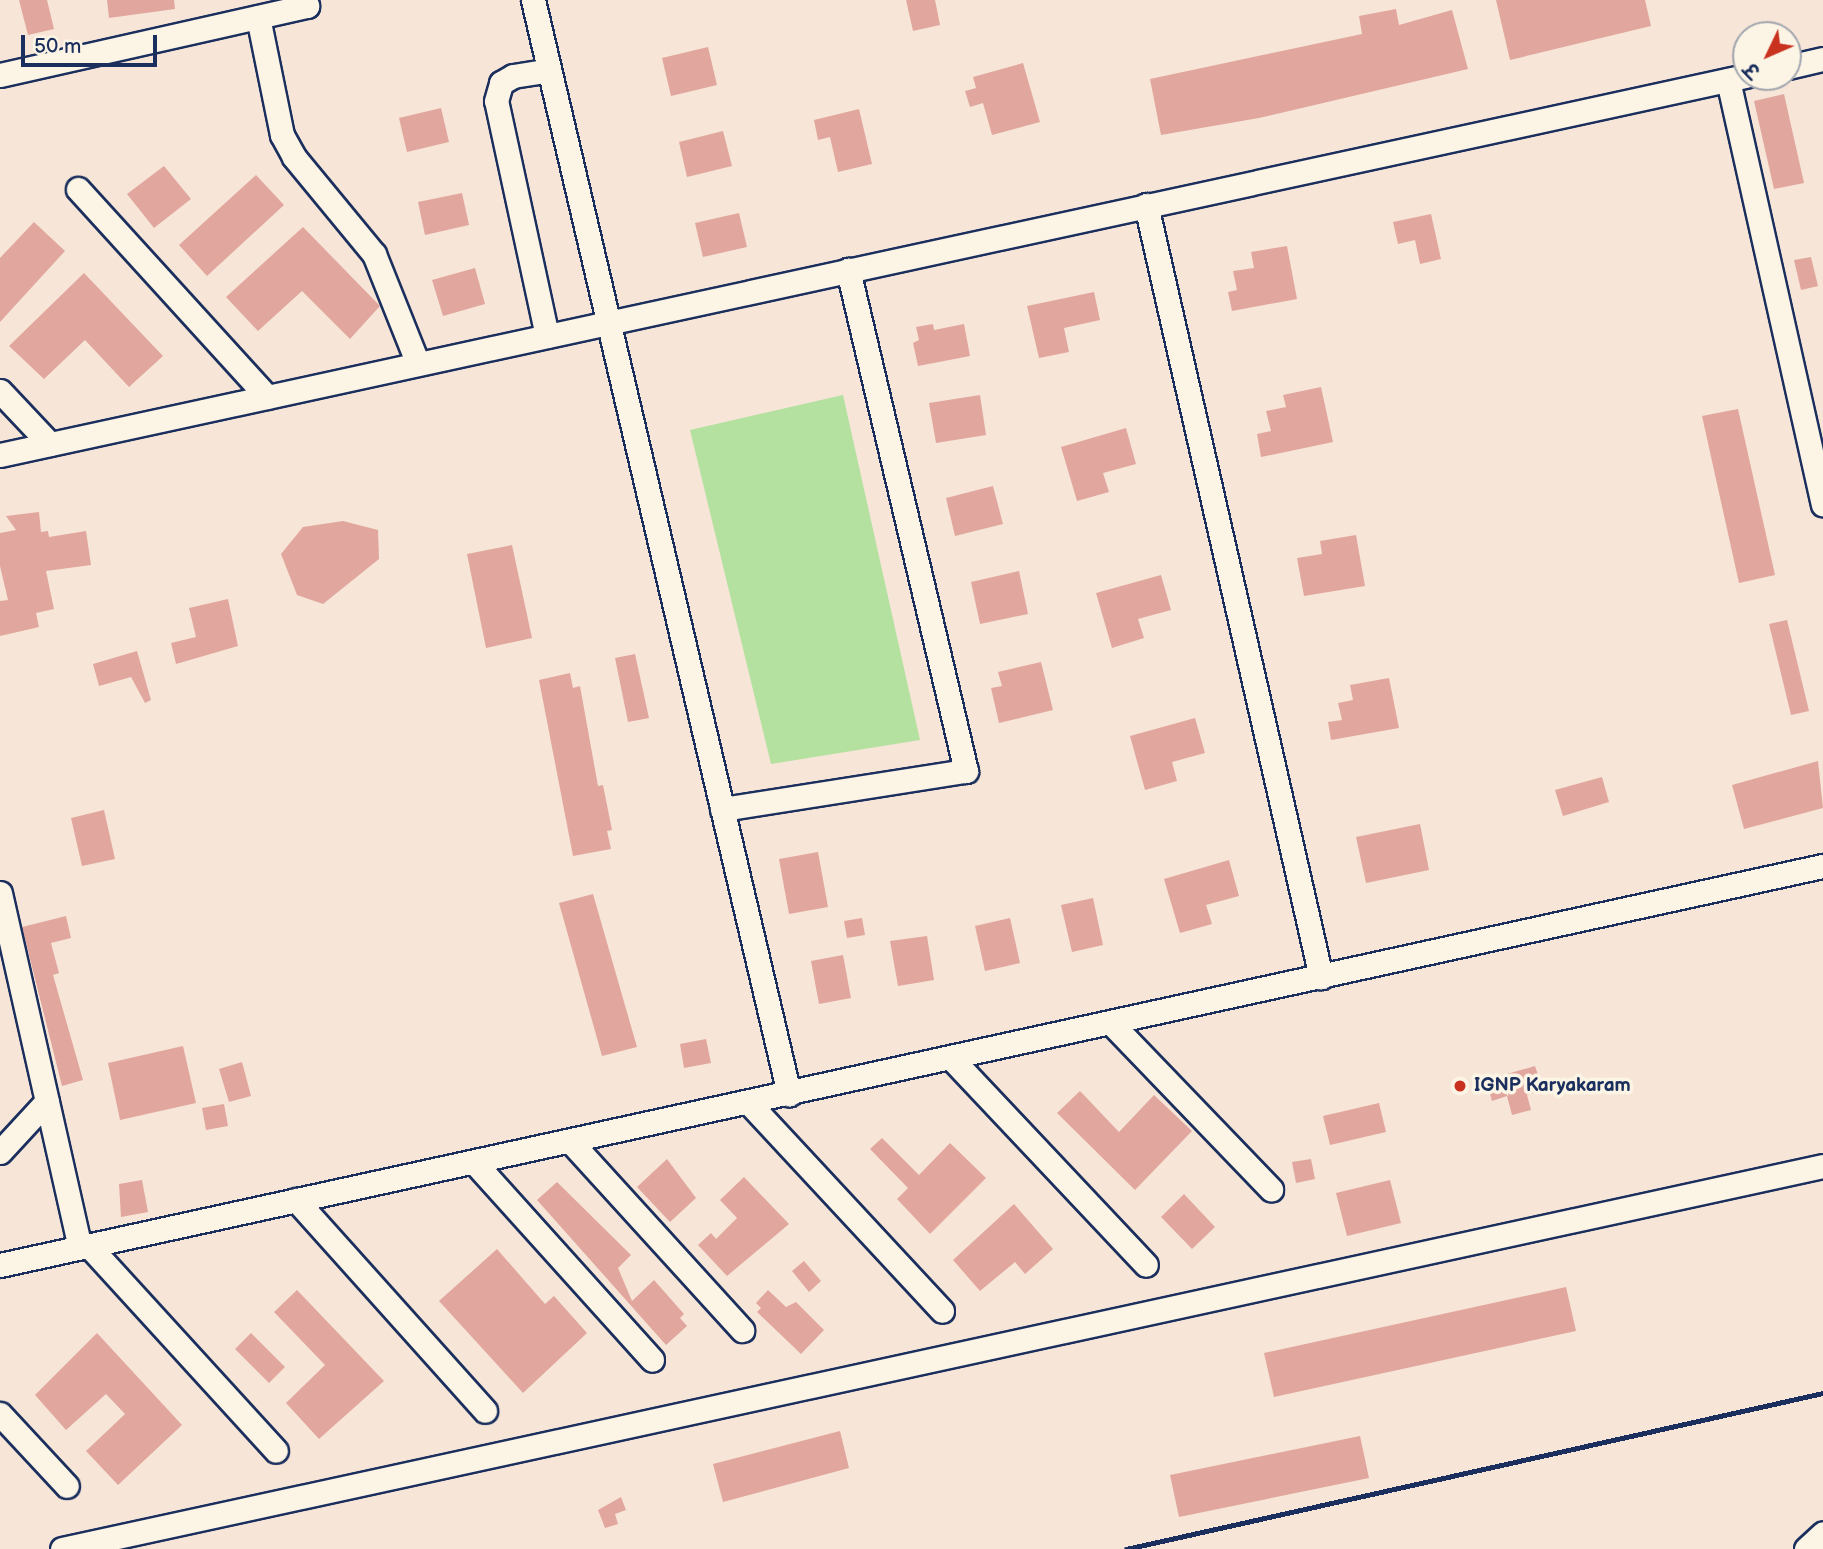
<!DOCTYPE html>
<meta charset="utf-8">
<style>
body{margin:0}
#map{position:relative;width:1823px;height:1549px;overflow:hidden;background:#f7e5d7;font-family:"Balsamiq Sans","Playpen Sans Deva",sans-serif}
div>[style]{position:absolute}
.green>*{inset:0;background:#b4e1a0}
.building>*{inset:0;background:#e1a79e}
.roads{filter:drop-shadow(2px 0 #1b2f5e) drop-shadow(-2px 0 #1b2f5e) drop-shadow(0 2px #1b2f5e) drop-shadow(0 -2px #1b2f5e)}
.minor>*{height:23px;margin:-11.5px;padding:0 11.5px;transform-origin:11.5px;border-radius:11.5px;background:#fcf5e5}
.rail>*{height:5px;margin:-2.5px;padding:0 2.5px;transform-origin:2.5px;border-radius:2.5px;background:#1b2f5e}
.dots>*{width:19px;height:19px;translate:-50% -50%;box-sizing:border-box;border:4px solid #fcf5e5;border-radius:50%}
span{translate:-50% -50%;white-space:nowrap;text-align:center;line-height:1.15;-webkit-text-stroke:7px #fcf5e5;paint-order:stroke}
.poi-label{font-size:19px;color:#1b2f5e;font-weight:700}
.left{translate:0 -50%;text-align:left}
.north{position:absolute;left:1732px;top:21px;width:70px;height:70px;box-sizing:border-box;background:#fcf5e5;border:2px solid #a2a6af;border-radius:50%;rotate:226deg;font-size:19px;font-weight:700;line-height:28px;text-align:center;color:#1b2f5e}
.north::after{content:'';display:block;margin:auto;width:24px;height:32px;background:#c8321e;clip-path:polygon(50% 0,100% 100%,50% 72%,0 100%)}
.scale{position:absolute;left:21px;top:35px;width:136px;height:32px;box-sizing:border-box;border:4px solid #1b2f5e;border-top:0;padding-left:9px;font-size:21px;line-height:24px;white-space:nowrap;color:#1b2f5e;-webkit-text-stroke:5px #fcf5e5;paint-order:stroke}
</style>
<div id="map">
<div class="green">
<i style="clip-path:polygon(843px 395px,920px 740px,771px 764px,690px 430px)"></i>
</div>
<div class="building">
<i style="clip-path:polygon(19px 0,47px 0,54px 29px,28px 35px)"></i>
<i style="clip-path:polygon(107px 0,174px 0,175px 9px,109px 18px)"></i>
<i style="clip-path:polygon(906px 0,935px 0,940px 25px,913px 31px)"></i>
<i style="clip-path:polygon(1496px 0,1645px 0,1651px 26px,1510px 60px)"></i>
<i style="clip-path:polygon(1396px 9px,1399px 25px,1452px 10px,1468px 69px,1259px 118px,1161px 135px,1150px 79px,1362px 34px,1359px 16px)"></i>
<i style="clip-path:polygon(708px 47px,717px 85px,671px 96px,662px 58px)"></i>
<i style="clip-path:polygon(1023px 63px,1040px 122px,992px 135px,983px 103px,970px 107px,965px 91px,976px 88px,973px 77px)"></i>
<i style="clip-path:polygon(1784px 94px,1804px 183px,1774px 189px,1754px 101px)"></i>
<i style="clip-path:polygon(441px 108px,449px 142px,407px 152px,399px 118px)"></i>
<i style="clip-path:polygon(859px 109px,872px 164px,838px 172px,830px 137px,818px 140px,814px 120px)"></i>
<i style="clip-path:polygon(723px 131px,732px 166px,687px 177px,679px 142px)"></i>
<i style="clip-path:polygon(164px 166px,191px 199px,154px 228px,127px 194px)"></i>
<i style="clip-path:polygon(256px 175px,284px 205px,207px 276px,179px 245px)"></i>
<i style="clip-path:polygon(462px 193px,469px 225px,425px 235px,418px 202px)"></i>
<i style="clip-path:polygon(739px 213px,747px 247px,703px 257px,695px 223px)"></i>
<i style="clip-path:polygon(1431px 214px,1441px 259px,1420px 264px,1415px 240px,1398px 244px,1393px 222px)"></i>
<i style="clip-path:polygon(34px 222px,65px 251px,0 322px,0 258px)"></i>
<i style="clip-path:polygon(303px 227px,380px 306px,350px 339px,302px 291px,258px 331px,226px 297px)"></i>
<i style="clip-path:polygon(1287px 246px,1297px 299px,1232px 311px,1228px 292px,1237px 290px,1233px 271px,1254px 268px,1251px 252px)"></i>
<i style="clip-path:polygon(1811px 257px,1818px 286px,1801px 290px,1794px 260px)"></i>
<i style="clip-path:polygon(475px 268px,485px 304px,443px 316px,432px 280px)"></i>
<i style="clip-path:polygon(84px 273px,163px 356px,129px 387px,85px 340px,44px 379px,9px 346px)"></i>
<i style="clip-path:polygon(1094px 292px,1100px 320px,1064px 328px,1069px 352px,1039px 358px,1027px 306px)"></i>
<i style="clip-path:polygon(933px 324px,934px 330px,964px 324px,970px 356px,918px 366px,913px 343px,919px 340px,916px 327px)"></i>
<i style="clip-path:polygon(1321px 387px,1333px 442px,1261px 457px,1257px 434px,1271px 431px,1266px 411px,1286px 407px,1283px 395px)"></i>
<i style="clip-path:polygon(980px 395px,986px 435px,936px 443px,929px 403px)"></i>
<i style="clip-path:polygon(1738px 409px,1775px 575px,1739px 583px,1702px 416px)"></i>
<i style="clip-path:polygon(1126px 428px,1136px 464px,1103px 473px,1109px 492px,1077px 501px,1061px 447px)"></i>
<i style="clip-path:polygon(993px 486px,1003px 524px,955px 536px,946px 498px)"></i>
<i style="clip-path:polygon(39px 512px,41px 532px,48px 531px,49px 537px,86px 531px,91px 565px,46px 571px,54px 609px,36px 613px,39px 627px,0 636px,0 601px,8px 600px,0 566px,0 533px,16px 530px,6px 516px)"></i>
<i style="clip-path:polygon(343px 521px,378px 530px,379px 559px,323px 604px,297px 595px,281px 554px,303px 527px)"></i>
<i style="clip-path:polygon(1356px 535px,1365px 586px,1304px 596px,1297px 558px,1322px 554px,1320px 541px)"></i>
<i style="clip-path:polygon(512px 545px,532px 638px,486px 648px,467px 554px)"></i>
<i style="clip-path:polygon(1019px 571px,1028px 614px,980px 624px,971px 582px)"></i>
<i style="clip-path:polygon(1161px 575px,1171px 610px,1138px 619px,1144px 638px,1112px 648px,1096px 593px)"></i>
<i style="clip-path:polygon(228px 599px,238px 646px,176px 664px,171px 643px,196px 637px,189px 608px)"></i>
<i style="clip-path:polygon(1787px 620px,1809px 711px,1791px 715px,1769px 624px)"></i>
<i style="clip-path:polygon(137px 651px,151px 700px,145px 703px,131px 677px,99px 686px,93px 664px)"></i>
<i style="clip-path:polygon(635px 654px,649px 718px,628px 722px,615px 658px)"></i>
<i style="clip-path:polygon(1041px 662px,1053px 710px,999px 723px,991px 688px,1002px 686px,998px 672px)"></i>
<i style="clip-path:polygon(570px 673px,573px 688px,580px 686px,598px 786px,603px 785px,612px 830px,607px 831px,611px 849px,573px 856px,539px 680px)"></i>
<i style="clip-path:polygon(1389px 678px,1399px 728px,1331px 740px,1328px 722px,1342px 720px,1338px 703px,1353px 700px,1350px 685px)"></i>
<i style="clip-path:polygon(1195px 718px,1205px 753px,1172px 762px,1177px 781px,1145px 790px,1130px 736px)"></i>
<i style="clip-path:polygon(1818px 761px,1823px 808px,1744px 829px,1732px 785px)"></i>
<i style="clip-path:polygon(1602px 777px,1609px 802px,1563px 816px,1555px 790px)"></i>
<i style="clip-path:polygon(104px 810px,115px 859px,82px 866px,71px 818px)"></i>
<i style="clip-path:polygon(1420px 824px,1429px 870px,1366px 883px,1356px 837px)"></i>
<i style="clip-path:polygon(818px 852px,828px 907px,789px 914px,779px 859px)"></i>
<i style="clip-path:polygon(1229px 860px,1239px 896px,1206px 905px,1212px 924px,1180px 933px,1164px 879px)"></i>
<i style="clip-path:polygon(593px 894px,637px 1047px,602px 1056px,559px 903px)"></i>
<i style="clip-path:polygon(1093px 898px,1103px 945px,1072px 952px,1061px 905px)"></i>
<i style="clip-path:polygon(66px 916px,71px 938px,51px 943px,59px 973px,53px 975px,83px 1080px,62px 1086px,22px 927px)"></i>
<i style="clip-path:polygon(862px 918px,865px 935px,847px 938px,844px 921px)"></i>
<i style="clip-path:polygon(1010px 918px,1020px 963px,985px 971px,975px 926px)"></i>
<i style="clip-path:polygon(927px 936px,934px 980px,898px 986px,890px 941px)"></i>
<i style="clip-path:polygon(843px 955px,851px 998px,819px 1004px,811px 961px)"></i>
<i style="clip-path:polygon(706px 1039px,711px 1063px,684px 1068px,680px 1044px)"></i>
<i style="clip-path:polygon(183px 1046px,196px 1103px,120px 1120px,108px 1063px)"></i>
<i style="clip-path:polygon(242px 1062px,251px 1096px,229px 1102px,219px 1069px)"></i>
<i style="clip-path:polygon(1535px 1066px,1543px 1090px,1527px 1095px,1531px 1110px,1512px 1115px,1507px 1096px,1492px 1101px,1486px 1080px)"></i>
<i style="clip-path:polygon(1080px 1091px,1119px 1132px,1154px 1095px,1192px 1131px,1135px 1190px,1057px 1113px)"></i>
<i style="clip-path:polygon(1379px 1103px,1386px 1132px,1330px 1145px,1323px 1116px)"></i>
<i style="clip-path:polygon(224px 1104px,228px 1126px,206px 1130px,202px 1108px)"></i>
<i style="clip-path:polygon(882px 1138px,919px 1175px,950px 1143px,986px 1178px,930px 1234px,897px 1199px,908px 1188px,870px 1149px)"></i>
<i style="clip-path:polygon(667px 1159px,696px 1198px,670px 1222px,637px 1187px)"></i>
<i style="clip-path:polygon(1311px 1159px,1315px 1179px,1296px 1183px,1292px 1162px)"></i>
<i style="clip-path:polygon(744px 1177px,789px 1224px,727px 1276px,698px 1245px,711px 1233px,716px 1239px,737px 1218px,720px 1200px)"></i>
<i style="clip-path:polygon(142px 1180px,148px 1212px,121px 1217px,119px 1184px)"></i>
<i style="clip-path:polygon(1390px 1180px,1401px 1223px,1347px 1236px,1336px 1193px)"></i>
<i style="clip-path:polygon(557px 1182px,631px 1255px,618px 1268px,632px 1301px,654px 1280px,684px 1314px,680px 1318px,687px 1326px,666px 1345px,537px 1200px)"></i>
<i style="clip-path:polygon(1184px 1194px,1215px 1227px,1192px 1249px,1161px 1217px)"></i>
<i style="clip-path:polygon(1014px 1204px,1053px 1249px,1025px 1274px,1015px 1262px,980px 1291px,953px 1260px)"></i>
<i style="clip-path:polygon(497px 1249px,545px 1304px,554px 1296px,587px 1333px,523px 1393px,439px 1301px)"></i>
<i style="clip-path:polygon(804px 1261px,821px 1281px,809px 1292px,792px 1271px)"></i>
<i style="clip-path:polygon(1566px 1287px,1576px 1331px,1274px 1397px,1264px 1353px)"></i>
<i style="clip-path:polygon(297px 1290px,384px 1381px,319px 1439px,286px 1403px,325px 1365px,274px 1312px)"></i>
<i style="clip-path:polygon(768px 1290px,786px 1307px,796px 1302px,824px 1330px,801px 1354px,757px 1312px,761px 1308px,756px 1303px)"></i>
<i style="clip-path:polygon(97px 1333px,182px 1425px,118px 1485px,86px 1451px,125px 1414px,106px 1394px,66px 1430px,35px 1395px)"></i>
<i style="clip-path:polygon(251px 1333px,285px 1367px,269px 1383px,235px 1349px)"></i>
<i style="clip-path:polygon(840px 1431px,849px 1468px,723px 1502px,713px 1464px)"></i>
<i style="clip-path:polygon(1360px 1436px,1369px 1478px,1179px 1517px,1170px 1475px)"></i>
<i style="clip-path:polygon(621px 1497px,626px 1510px,615px 1514px,618px 1524px,605px 1528px,598px 1510px)"></i>
</div>
<div class="roads">
<div class="minor">
<i style="left:533px;top:0;width:1124px;rotate:76.83deg"></i>
<i style="left:258px;top:17px;width:120px;rotate:78.5deg"></i>
<i style="left:282px;top:135px;width:25px;rotate:61deg"></i>
<i style="left:294px;top:157px;width:126px;rotate:50.5deg"></i>
<i style="left:374px;top:254px;width:118px;rotate:68.2deg"></i>
<i style="left:1788px;top:67px;width:36px;rotate:-13deg"></i>
<i style="left:0;top:75px;width:315px;rotate:-12.7deg"></i>
<i style="left:307px;top:6px;width:6px;rotate:-108deg"></i>
<i style="left:1728px;top:80px;width:435px;rotate:77.4deg"></i>
<i style="left:78px;top:189px;width:281px;rotate:47.7deg"></i>
<i style="left:1146px;top:205px;width:792px;rotate:77.23deg"></i>
<i style="left:547px;top:336px;width:240px;rotate:-102.2deg"></i>
<i style="left:496px;top:101px;width:19px;rotate:-74deg"></i>
<i style="left:501px;top:83px;width:14px;rotate:-30deg"></i>
<i style="left:513px;top:76px;width:36px;rotate:-9deg"></i>
<i style="left:0;top:391px;width:73px;rotate:46.7deg"></i>
<i style="left:0;top:455px;width:1787px;rotate:-12.25deg"></i>
<i style="left:722px;top:809px;width:247px;rotate:-8.9deg"></i>
<i style="left:966px;top:771px;width:515px;rotate:-103.25deg"></i>
<i style="left:0;top:893px;width:363px;rotate:77.3deg"></i>
<i style="left:1111px;top:1023px;width:231px;rotate:46.1deg"></i>
<i style="left:951px;top:1058px;width:284px;rotate:46.7deg"></i>
<i style="left:748px;top:1102px;width:285px;rotate:47.1deg"></i>
<i style="left:570px;top:1141px;width:256px;rotate:47.7deg"></i>
<i style="left:0;top:1152px;width:69px;rotate:-47.3deg"></i>
<i style="left:474px;top:1162px;width:266px;rotate:48deg"></i>
<i style="left:296px;top:1200px;width:283px;rotate:48.1deg"></i>
<i style="left:89px;top:1246px;width:277px;rotate:47.6deg"></i>
<i style="left:0;top:1265px;width:1866px;rotate:-12.35deg"></i>
<i style="left:0;top:1414px;width:98px;rotate:47.1deg"></i>
<i style="left:62px;top:1549px;width:1802px;rotate:-12.27deg"></i>
<i style="left:1806px;top:1549px;width:23px;rotate:-43deg"></i>
</div>
</div>
<div class="rail">
<i style="left:1126px;top:1549px;width:714px;rotate:-12.62deg"></i>
</div>
<div class="dots">
<i style="left:1460px;top:1086px;background:#c8321e"></i>
</div>
<div class="poi-label">
<span class="left" style="left:1474px;top:1086px">IGNP Karyakaram</span>
</div>
<div class="north">उ</div>
<div class="scale">50 m</div>
</div>
